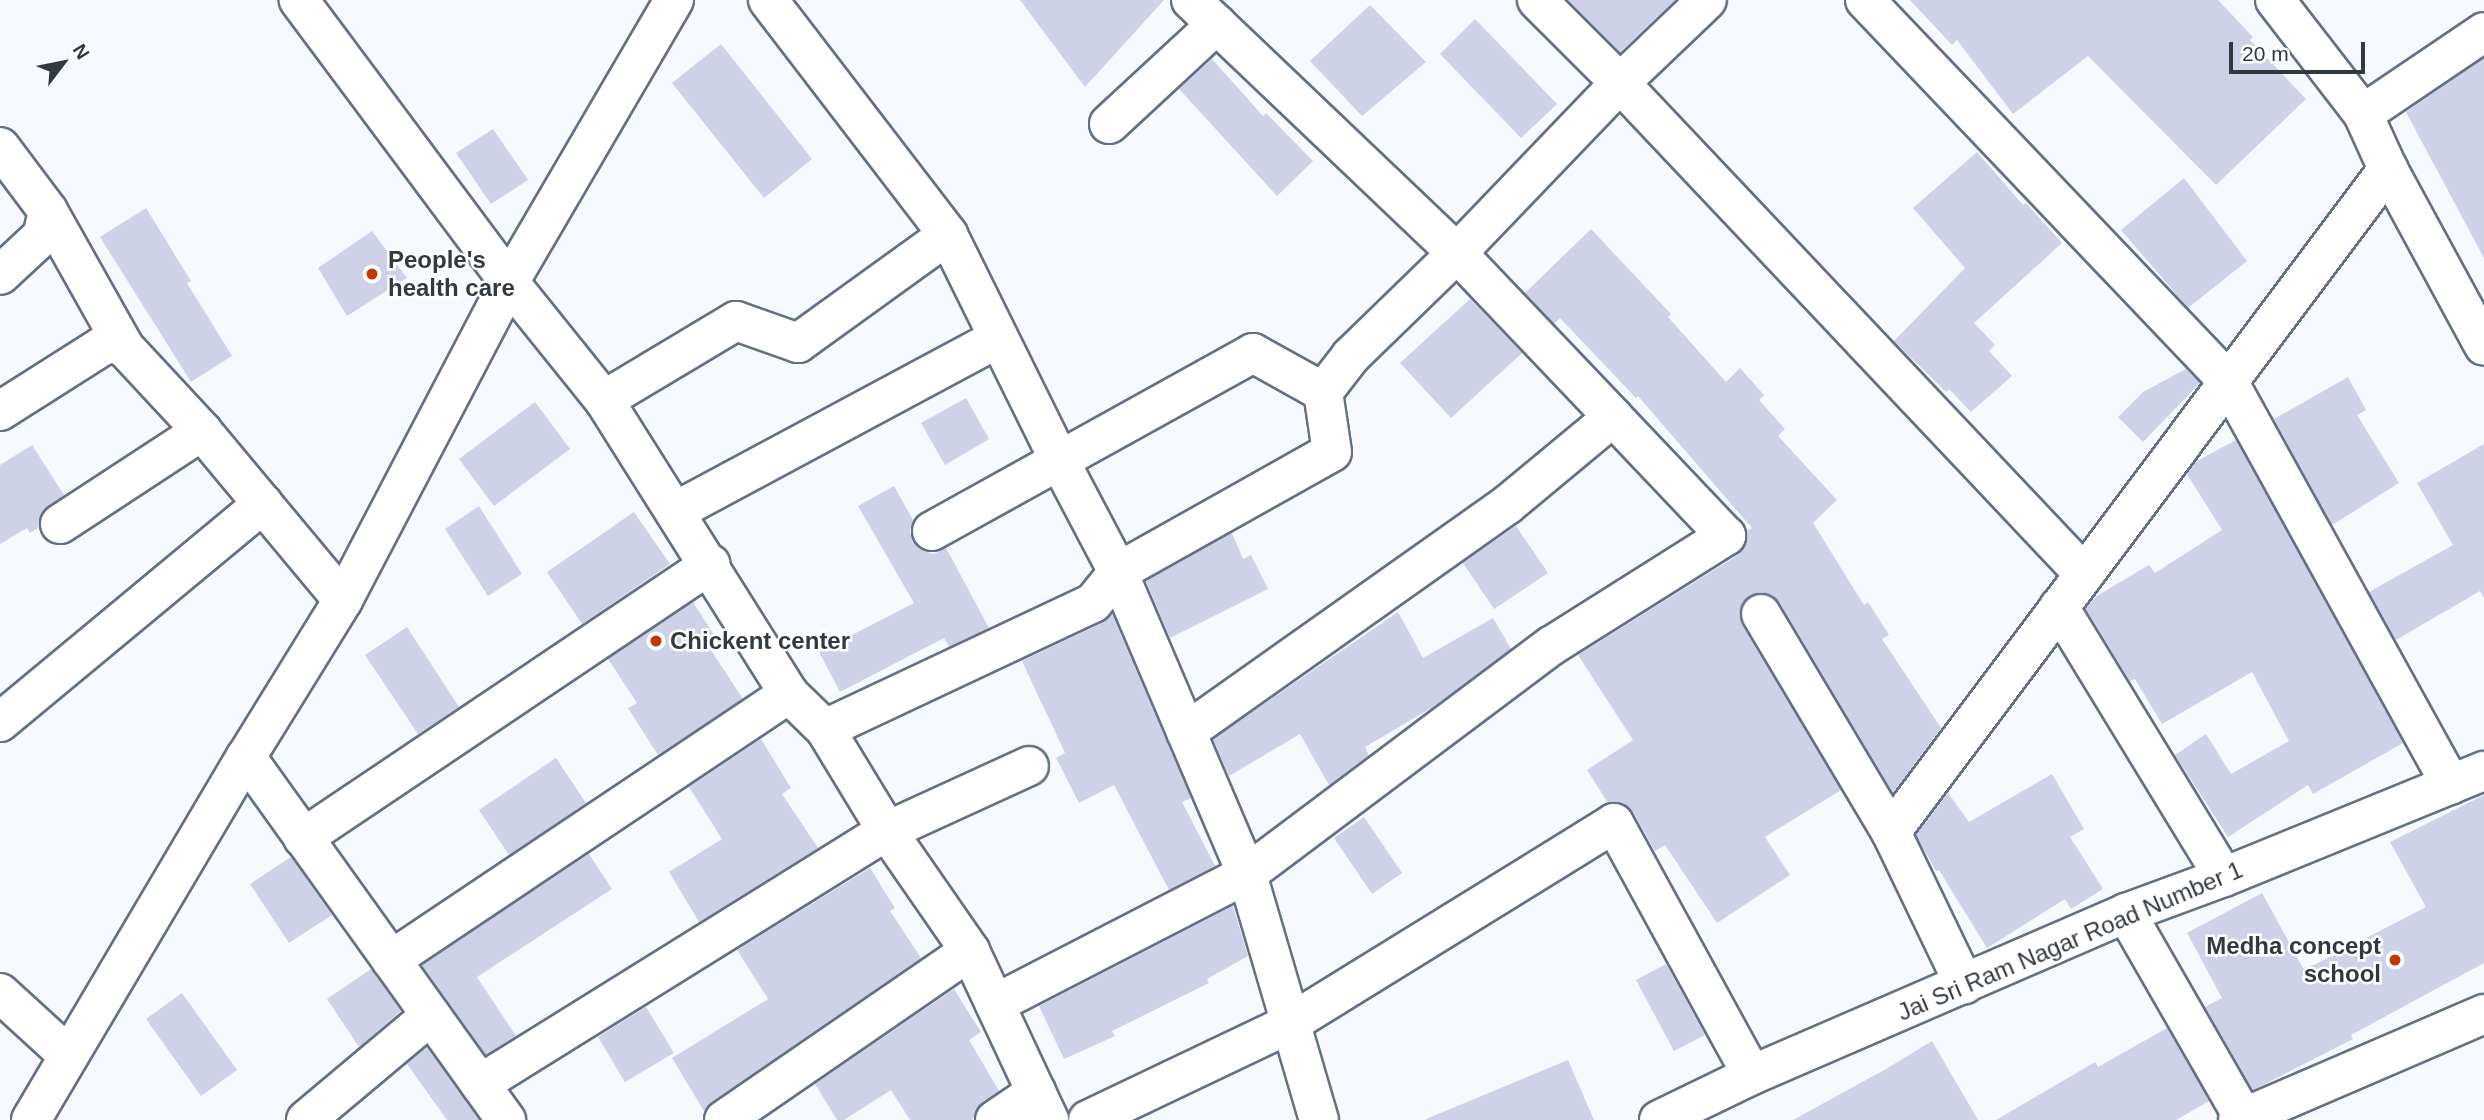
<!DOCTYPE html>
<style>
body{margin:0}
#map{position:relative;width:2484px;height:1120px;overflow:hidden;background:#f6fafe;font-family:Arial,sans-serif}
div>[style]{position:absolute}
.building>*{inset:0;background:#cfd1e8}
.roads{filter:drop-shadow(2px 0 #637183) drop-shadow(-2px 0 #637183) drop-shadow(0 2px #637183) drop-shadow(0 -2px #637183)}
.minor>*{height:38px;margin:-19px;padding:0 19px;transform-origin:19px;border-radius:19px;background:#fff}
.dots>*{width:19px;height:19px;translate:-50% -50%;box-sizing:border-box;border:4px solid #fff;border-radius:50%}
span{translate:-50% -50%;white-space:nowrap;text-align:center;line-height:1.15;-webkit-text-stroke:5px #fff;paint-order:stroke}
.poi-label{font-size:24px;color:#323940;font-weight:700}
.left{translate:0 -50%;text-align:left}
.right{translate:-100% -50%;text-align:right}
.street-label{font-size:24px;color:#323940}
.north{position:absolute;left:28px;top:28px;width:70px;height:70px;-webkit-text-stroke:5px #fff;paint-order:stroke;rotate:58deg;font-size:19px;font-weight:700;line-height:28px;text-align:center;color:#323940}
.north::after{content:'';display:block;margin:auto;width:24px;height:32px;background:#323940;clip-path:polygon(50% 0,100% 100%,50% 72%,0 100%)}
.scale{position:absolute;left:2229px;top:42px;width:136px;height:32px;box-sizing:border-box;border:4px solid #323940;border-top:0;padding-left:9px;font-size:21px;line-height:24px;white-space:nowrap;color:#323940;-webkit-text-stroke:5px #fff;paint-order:stroke}
</style>
<div id="map">
<div class="building">
<i style="clip-path:polygon(1020px 0,1164px 0,1085px 87px)"></i>
<i style="clip-path:polygon(1568px 0,1675px 0,1620px 52px)"></i>
<i style="clip-path:polygon(1910px 0,2218px 0,2253px 37px,2250px 40px,2306px 99px,2216px 185px,2088px 56px,2013px 114px,1957px 40px,1952px 45px)"></i>
<i style="clip-path:polygon(1370px 5px,1426px 62px,1362px 116px,1310px 61px)"></i>
<i style="clip-path:polygon(1475px 19px,1557px 104px,1521px 138px,1440px 54px)"></i>
<i style="clip-path:polygon(721px 44px,812px 159px,764px 198px,672px 83px)"></i>
<i style="clip-path:polygon(2484px 58px,2484px 258px,2406px 112px)"></i>
<i style="clip-path:polygon(1212px 59px,1263px 116px,1266px 113px,1313px 161px,1277px 196px,1179px 89px)"></i>
<i style="clip-path:polygon(493px 129px,528px 180px,491px 204px,456px 153px)"></i>
<i style="clip-path:polygon(1977px 152px,2023px 205px,2026px 203px,2062px 243px,1974px 323px,1995px 345px,1989px 351px,2012px 376px,1971px 412px,1949px 389px,1946px 392px,1894px 341px,1965px 268px,1913px 208px)"></i>
<i style="clip-path:polygon(2184px 178px,2247px 261px,2188px 308px,2121px 230px)"></i>
<i style="clip-path:polygon(146px 208px,191px 281px,187px 283px,232px 356px,191px 382px,100px 237px)"></i>
<i style="clip-path:polygon(1591px 229px,1671px 314px,1668px 317px,1726px 382px,1740px 368px,1764px 395px,1759px 400px,1785px 429px,1778px 436px,1837px 500px,1813px 523px,1864px 605px,1868px 602px,1889px 635px,1882px 639px,1941px 728px,1893px 793px,1780px 603px,1772px 595px,1761px 592px,1749px 596px,1742px 604px,1739px 614px,1742px 625px,1841px 790px,1765px 837px,1790px 875px,1717px 923px,1665px 845px,1655px 851px,1633px 812px,1624px 804px,1608px 803px,1587px 770px,1633px 740px,1578px 655px,1738px 555px,1746px 544px,1747px 531px,1752px 528px,1638px 396px,1636px 398px,1560px 318px,1554px 324px,1525px 293px)"></i>
<i style="clip-path:polygon(372px 231px,407px 278px,347px 316px,318px 268px)"></i>
<i style="clip-path:polygon(1470px 299px,1522px 353px,1451px 418px,1400px 363px)"></i>
<i style="clip-path:polygon(2186px 369px,2200px 383px,2143px 442px,2118px 417px,2143px 392px)"></i>
<i style="clip-path:polygon(2348px 377px,2366px 410px,2357px 415px,2399px 483px,2332px 525px,2274px 419px)"></i>
<i style="clip-path:polygon(966px 398px,989px 439px,945px 465px,921px 423px)"></i>
<i style="clip-path:polygon(535px 402px,570px 449px,494px 506px,459px 459px)"></i>
<i style="clip-path:polygon(2236px 440px,2403px 743px,2313px 794px,2308px 785px,2228px 837px,2175px 755px,2206px 734px,2231px 774px,2289px 741px,2252px 672px,2162px 724px,2135px 679px,2130px 681px,2086px 609px,2095px 597px,2149px 565px,2155px 573px,2222px 530px,2187px 474px,2195px 462px)"></i>
<i style="clip-path:polygon(2484px 444px,2484px 598px,2480px 591px,2396px 640px,2369px 592px,2453px 545px,2417px 483px)"></i>
<i style="clip-path:polygon(32px 445px,64px 495px,41px 514px,39px 527px,30px 533px,27px 528px,0 544px,0 465px)"></i>
<i style="clip-path:polygon(894px 486px,913px 520px,910px 531px,913px 542px,921px 550px,934px 554px,946px 548px,989px 628px,949px 647px,944px 638px,840px 692px,819px 652px,914px 603px,858px 506px)"></i>
<i style="clip-path:polygon(479px 506px,522px 574px,488px 596px,445px 529px)"></i>
<i style="clip-path:polygon(634px 512px,670px 564px,582px 624px,547px 572px)"></i>
<i style="clip-path:polygon(1516px 526px,1548px 573px,1494px 609px,1463px 563px)"></i>
<i style="clip-path:polygon(1232px 533px,1243px 559px,1251px 555px,1268px 589px,1170px 638px,1146px 581px)"></i>
<i style="clip-path:polygon(693px 602px,718px 641px,709px 647px,743px 699px,658px 755px,628px 708px,637px 703px,608px 659px)"></i>
<i style="clip-path:polygon(1398px 612px,1423px 658px,1493px 618px,1511px 649px,1433px 707px,1365px 747px,1369px 755px,1329px 785px,1300px 734px,1229px 776px,1213px 739px)"></i>
<i style="clip-path:polygon(1112px 614px,1191px 798px,1182px 802px,1215px 866px,1169px 890px,1114px 785px,1079px 803px,1056px 758px,1065px 753px,1022px 661px,1102px 623px)"></i>
<i style="clip-path:polygon(407px 627px,459px 707px,418px 734px,365px 655px)"></i>
<i style="clip-path:polygon(761px 739px,791px 788px,782px 794px,818px 848px,699px 922px,669px 872px,722px 839px,689px 787px)"></i>
<i style="clip-path:polygon(556px 758px,586px 803px,509px 855px,479px 810px)"></i>
<i style="clip-path:polygon(2052px 774px,2084px 829px,2070px 837px,2103px 889px,2071px 909px,2065px 899px,1987px 948px,1939px 870px,1936px 871px,1916px 835px,1948px 793px,1969px 822px)"></i>
<i style="clip-path:polygon(2484px 795px,2484px 963px,2351px 1035px,2353px 1039px,2253px 1090px,2205px 1007px,2222px 998px,2187px 933px,2262px 893px,2303px 968px,2314px 965px,2426px 907px,2390px 842px)"></i>
<i style="clip-path:polygon(1364px 817px,1402px 873px,1372px 894px,1334px 838px)"></i>
<i style="clip-path:polygon(589px 854px,612px 889px,477px 977px,516px 1036px,486px 1055px,422px 965px)"></i>
<i style="clip-path:polygon(291px 857px,332px 915px,289px 943px,250px 884px)"></i>
<i style="clip-path:polygon(870px 868px,895px 908px,890px 911px,921px 958px,712px 1102px,704px 1111px,672px 1058px,768px 999px,737px 950px)"></i>
<i style="clip-path:polygon(1233px 906px,1248px 956px,1207px 979px,1209px 983px,1112px 1031px,1115px 1036px,1064px 1059px,1039px 1006px)"></i>
<i style="clip-path:polygon(1666px 964px,1705px 1035px,1674px 1051px,1636px 980px)"></i>
<i style="clip-path:polygon(371px 969px,401px 1011px,359px 1047px,327px 999px)"></i>
<i style="clip-path:polygon(954px 989px,981px 1032px,969px 1040px,999px 1091px,982px 1102px,972px 1120px,910px 1120px,891px 1090px,844px 1120px,837px 1120px,815px 1084px)"></i>
<i style="clip-path:polygon(182px 993px,237px 1070px,201px 1096px,146px 1019px)"></i>
<i style="clip-path:polygon(646px 1007px,674px 1053px,625px 1082px,598px 1037px)"></i>
<i style="clip-path:polygon(2167px 1028px,2209px 1101px,2176px 1120px,1996px 1120px,2095px 1062px,2098px 1067px)"></i>
<i style="clip-path:polygon(1932px 1041px,1978px 1120px,1793px 1120px,1886px 1069px)"></i>
<i style="clip-path:polygon(427px 1047px,462px 1096px,479px 1120px,447px 1120px,407px 1064px)"></i>
<i style="clip-path:polygon(1568px 1060px,1594px 1120px,1426px 1120px,1426px 1119px)"></i>
</div>
<div class="roads">
<div class="minor">
<i style="left:674px;top:0;width:327px;rotate:120.3deg"></i>
<i style="left:509px;top:282px;width:151px;rotate:51.2deg"></i>
<i style="left:604px;top:400px;width:347px;rotate:57.8deg"></i>
<i style="left:789px;top:694px;width:50px;rotate:44.2deg"></i>
<i style="left:825px;top:729px;width:119px;rotate:58.7deg"></i>
<i style="left:887px;top:831px;width:146px;rotate:55.3deg"></i>
<i style="left:970px;top:951px;width:187px;rotate:64.9deg"></i>
<i style="left:768px;top:0;width:296px;rotate:52.5deg"></i>
<i style="left:948px;top:235px;width:251px;rotate:63.7deg"></i>
<i style="left:1059px;top:460px;width:127px;rotate:62.2deg"></i>
<i style="left:1118px;top:572px;width:328px;rotate:66.9deg"></i>
<i style="left:1247px;top:874px;width:256px;rotate:73.7deg"></i>
<i style="left:1191px;top:0;width:367px;rotate:43.6deg"></i>
<i style="left:1457px;top:253px;width:226px;rotate:46.4deg"></i>
<i style="left:1537px;top:0;width:117px;rotate:45deg"></i>
<i style="left:1620px;top:83px;width:676px;rotate:46.62deg"></i>
<i style="left:1865px;top:0;width:526px;rotate:46.39deg"></i>
<i style="left:2228px;top:381px;width:461px;rotate:61.1deg"></i>
<i style="left:2275px;top:0;width:144px;rotate:52.3deg"></i>
<i style="left:2363px;top:114px;width:60px;rotate:65.6deg"></i>
<i style="left:2388px;top:169px;width:201px;rotate:61.5deg"></i>
<i style="left:2363px;top:114px;width:146px;rotate:-34.1deg"></i>
<i style="left:1109px;top:124px;width:147px;rotate:-42.8deg"></i>
<i style="left:0;top:147px;width:80px;rotate:53.1deg"></i>
<i style="left:48px;top:211px;width:26px;rotate:103deg"></i>
<i style="left:42px;top:236px;width:57px;rotate:137.1deg"></i>
<i style="left:48px;top:211px;width:157px;rotate:60.7deg"></i>
<i style="left:125px;top:348px;width:113px;rotate:47.1deg"></i>
<i style="left:202px;top:431px;width:220px;rotate:50.2deg"></i>
<i style="left:604px;top:400px;width:154px;rotate:-30.9deg"></i>
<i style="left:736px;top:321px;width:66px;rotate:19.5deg"></i>
<i style="left:798px;top:343px;width:185px;rotate:-35.8deg"></i>
<i style="left:0;top:411px;width:120px;rotate:-32.4deg"></i>
<i style="left:101px;top:347px;width:11px;rotate:-27deg"></i>
<i style="left:111px;top:342px;width:15px;rotate:23deg"></i>
<i style="left:676px;top:511px;width:366px;rotate:-28.2deg"></i>
<i style="left:60px;top:524px;width:170px;rotate:-33.2deg"></i>
<i style="left:932px;top:531px;width:367px;rotate:-29deg"></i>
<i style="left:1253px;top:353px;width:80px;rotate:29.1deg"></i>
<i style="left:2059px;top:607px;width:316px;rotate:58.6deg"></i>
<i style="left:1761px;top:614px;width:254px;rotate:59.2deg"></i>
<i style="left:1891px;top:832px;width:169px;rotate:64.3deg"></i>
<i style="left:0;top:722px;width:342px;rotate:-39.7deg"></i>
<i style="left:825px;top:729px;width:296px;rotate:-25.2deg"></i>
<i style="left:1093px;top:603px;width:40px;rotate:-51deg"></i>
<i style="left:1118px;top:572px;width:245px;rotate:-29.3deg"></i>
<i style="left:1332px;top:452px;width:61px;rotate:-98.5deg"></i>
<i style="left:1323px;top:392px;width:46px;rotate:-52.1deg"></i>
<i style="left:1351px;top:356px;width:148px;rotate:-44.2deg"></i>
<i style="left:1457px;top:253px;width:236px;rotate:-46.2deg"></i>
<i style="left:1620px;top:83px;width:120px;rotate:-43.7deg"></i>
<i style="left:246px;top:757px;width:447px;rotate:54.4deg"></i>
<i style="left:1891px;top:832px;width:829px;rotate:-53.14deg"></i>
<i style="left:303px;top:838px;width:491px;rotate:-33.9deg"></i>
<i style="left:2126px;top:913px;width:239px;rotate:60.1deg"></i>
<i style="left:391px;top:960px;width:479px;rotate:-33.8deg"></i>
<i style="left:0;top:993px;width:93px;rotate:42.4deg"></i>
<i style="left:995px;top:1004px;width:284px;rotate:-27.3deg"></i>
<i style="left:1247px;top:874px;width:380px;rotate:-36.9deg"></i>
<i style="left:1551px;top:646px;width:207px;rotate:-32.2deg"></i>
<i style="left:1726px;top:536px;width:164px;rotate:-133.5deg"></i>
<i style="left:1613px;top:417px;width:138px;rotate:140.3deg"></i>
<i style="left:1507px;top:505px;width:393px;rotate:144.7deg"></i>
<i style="left:480px;top:1084px;width:479px;rotate:-31.9deg"></i>
<i style="left:887px;top:831px;width:156px;rotate:-24.6deg"></i>
<i style="left:31px;top:1120px;width:422px;rotate:-59.4deg"></i>
<i style="left:246px;top:757px;width:185px;rotate:-58.3deg"></i>
<i style="left:343px;top:600px;width:359px;rotate:-62.4deg"></i>
<i style="left:509px;top:282px;width:352px;rotate:-126.7deg"></i>
<i style="left:306px;top:1120px;width:163px;rotate:-40deg"></i>
<i style="left:724px;top:1120px;width:298px;rotate:-34.5deg"></i>
<i style="left:995px;top:1120px;width:50px;rotate:-34.3deg"></i>
<i style="left:1088px;top:1120px;width:223px;rotate:-25.5deg"></i>
<i style="left:1289px;top:1024px;width:382px;rotate:-31.7deg"></i>
<i style="left:1614px;top:823px;width:287px;rotate:61.3deg"></i>
<i style="left:1659px;top:1120px;width:103px;rotate:-25.8deg"></i>
<i style="left:1752px;top:1075px;width:408px;rotate:-23.4deg"></i>
<i style="left:2126px;top:913px;width:104px;rotate:-20.2deg"></i>
<i style="left:2224px;top:877px;width:281px;rotate:-22.2deg"></i>
<i style="left:2238px;top:1120px;width:268px;rotate:-23.3deg"></i>
</div>
</div>
<div class="dots">
<i style="left:372px;top:274px;background:#c03900"></i>
<i style="left:656px;top:641px;background:#c03900"></i>
<i style="left:2395px;top:960px;background:#c03900"></i>
</div>
<div class="poi-label">
<span class="left" style="left:388px;top:274px">People's<br>health care</span>
<span class="left" style="left:670px;top:641px">Chickent center</span>
<span class="right" style="left:2381px;top:960px">Medha concept<br>school</span>
</div>
<div class="street-label">
<span style="left:2070px;top:941px;rotate:-23deg">Jai Sri Ram Nagar Road Number 1</span>
</div>
<div class="north">N</div>
<div class="scale">20 m</div>
</div>
